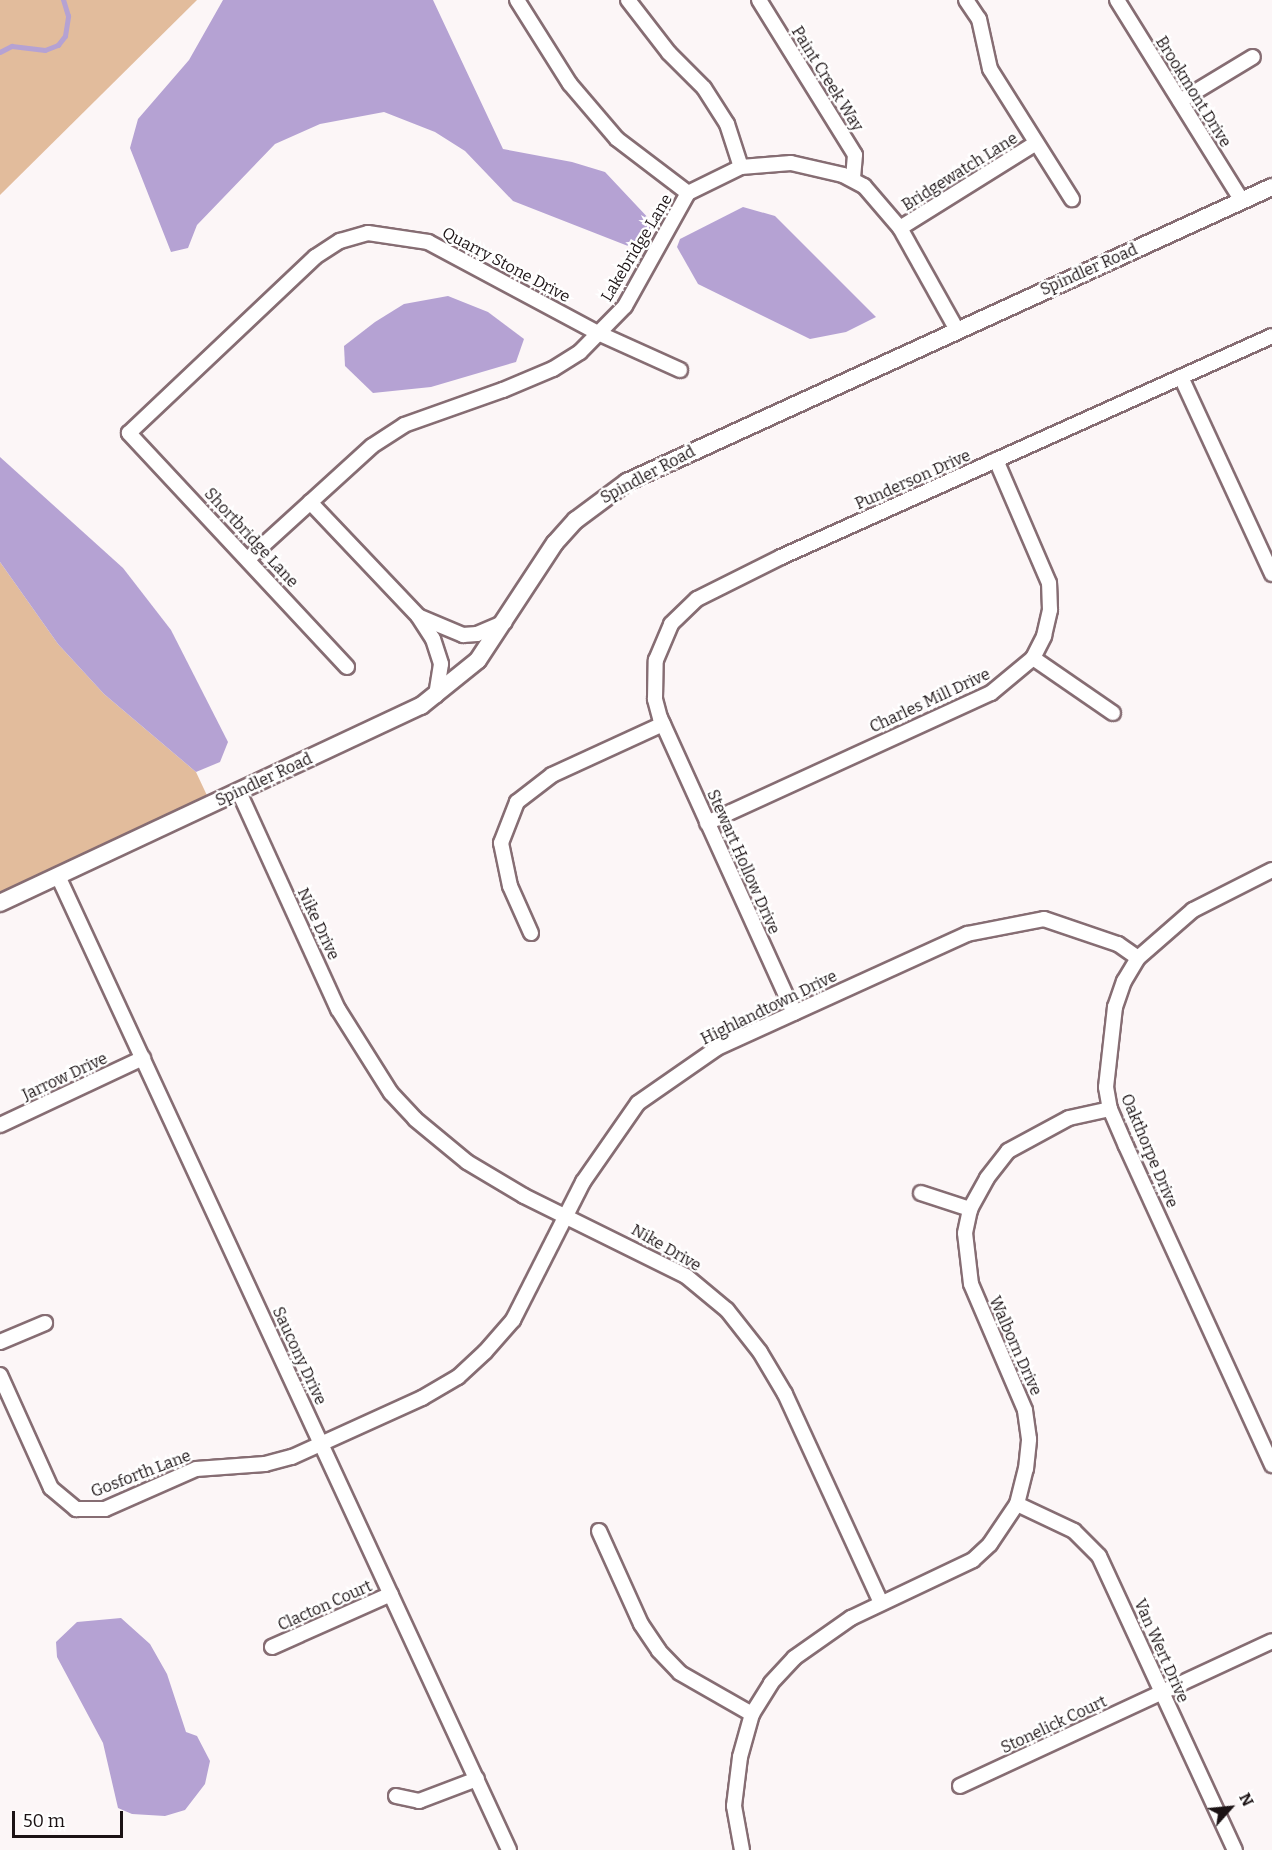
<!DOCTYPE html>
<style>
body{margin:0}
#map{position:relative;width:1272px;height:1850px;overflow:hidden;background:#fcf6f7;font-family:Bitter,serif}
div>[style]{position:absolute}
.green>*{inset:0;background:#e2bc9c}
.water>*{inset:0;background:#b5a2d3}
.stream>*{height:4.5px;margin:-2.25px;padding:0 2.25px;transform-origin:2.25px;border-radius:2.25px;background:#b5a2d3}
.roads{filter:drop-shadow(2px 0 #866d73) drop-shadow(-2px 0 #866d73) drop-shadow(0 2px #866d73) drop-shadow(0 -2px #866d73)}
.minor>*{height:14px;margin:-7px;padding:0 7px;transform-origin:7px;border-radius:7px;background:#fff}
.tertiary>*{height:16px;margin:-8px;padding:0 8px;transform-origin:8px;border-radius:8px;background:#fff}
span{translate:-50% -50%;white-space:nowrap;text-align:center;line-height:1.15;-webkit-text-stroke:4.5px #fff;paint-order:stroke}
.street-label{font-size:16px;color:#1b1214}
.north{position:absolute;left:1200px;top:1778px;width:60px;height:60px;-webkit-text-stroke:4px #fff;paint-order:stroke;rotate:63deg;font-size:16px;font-weight:700;line-height:24px;text-align:center;color:#1b1214}
.north::after{content:'';display:block;margin:auto;width:21px;height:27px;background:#1b1214;clip-path:polygon(50% 0,100% 100%,50% 72%,0 100%)}
.scale{position:absolute;left:12px;top:1811px;width:111px;height:27px;box-sizing:border-box;border:3px solid #1b1214;border-top:0;padding-left:8px;font-size:18px;line-height:21px;white-space:nowrap;color:#1b1214;-webkit-text-stroke:4px #fff;paint-order:stroke}
</style>
<div id="map">
<div class="green">
<i style="clip-path:polygon(0 0,197px 0,0 195px)"></i>
<i style="clip-path:polygon(0 562px,58px 644px,104px 694px,196px 772px,211px 804px,0 903px)"></i>
</div>
<div class="water">
<i style="clip-path:polygon(223px 0,433px 0,503px 149px,572px 162px,605px 172px,652px 222px,649px 232px,628px 246px,513px 201px,465px 151px,435px 132px,384px 112px,320px 124px,275px 144px,197px 225px,188px 248px,171px 252px,130px 148px,138px 119px,189px 60px)"></i>
<i style="clip-path:polygon(743px 207px,775px 216px,876px 317px,846px 332px,810px 339px,698px 284px,677px 247px,680px 239px)"></i>
<i style="clip-path:polygon(448px 296px,488px 312px,524px 339px,516px 362px,431px 387px,373px 393px,345px 366px,344px 346px,375px 322px,404px 304px)"></i>
<i style="clip-path:polygon(0 457px,123px 568px,171px 630px,228px 742px,220px 762px,196px 772px,104px 694px,58px 644px,0 562px)"></i>
<i style="clip-path:polygon(121px 1618px,150px 1644px,167px 1674px,186px 1732px,197px 1736px,210px 1761px,205px 1784px,185px 1810px,165px 1816px,132px 1814px,118px 1808px,103px 1743px,57px 1657px,56px 1642px,77px 1622px)"></i>
</div>
<div class="stream">
<i style="left:0;top:52px;width:13px;rotate:-27deg"></i>
<i style="left:12px;top:46px;width:33px;rotate:7deg"></i>
<i style="left:45px;top:50px;width:14px;rotate:-21deg"></i>
<i style="left:58px;top:45px;width:11px;rotate:-52deg"></i>
<i style="left:65px;top:36px;width:20px;rotate:-81deg"></i>
<i style="left:68px;top:16px;width:17px;rotate:-107deg"></i>
</div>
<div class="roads">
<div class="minor">
<i style="left:517px;top:0;width:99px;rotate:57.8deg"></i>
<i style="left:570px;top:84px;width:72px;rotate:49.5deg"></i>
<i style="left:617px;top:139px;width:89px;rotate:37.3deg"></i>
<i style="left:628px;top:0;width:67px;rotate:52.3deg"></i>
<i style="left:669px;top:53px;width:49px;rotate:45deg"></i>
<i style="left:704px;top:88px;width:43px;rotate:57.4deg"></i>
<i style="left:727px;top:124px;width:45px;rotate:72deg"></i>
<i style="left:759px;top:0;width:182px;rotate:58.2deg"></i>
<i style="left:855px;top:155px;width:24px;rotate:95deg"></i>
<i style="left:966px;top:0;width:23px;rotate:56deg"></i>
<i style="left:979px;top:19px;width:51px;rotate:77.6deg"></i>
<i style="left:990px;top:69px;width:154px;rotate:57.8deg"></i>
<i style="left:1117px;top:0;width:237px;rotate:58.1deg"></i>
<i style="left:1180px;top:101px;width:85px;rotate:-31.1deg"></i>
<i style="left:900px;top:228px;width:160px;rotate:-32deg"></i>
<i style="left:1181px;top:377px;width:217px;rotate:65.2deg"></i>
<i style="left:310px;top:502px;width:157px;rotate:46.5deg"></i>
<i style="left:418px;top:616px;width:27px;rotate:57deg"></i>
<i style="left:433px;top:639px;width:26px;rotate:72deg"></i>
<i style="left:441px;top:664px;width:32px;rotate:99deg"></i>
<i style="left:249px;top:558px;width:166px;rotate:-42.3deg"></i>
<i style="left:372px;top:446px;width:38px;rotate:-33deg"></i>
<i style="left:404px;top:425px;width:105px;rotate:-19.5deg"></i>
<i style="left:503px;top:390px;width:54px;rotate:-22.8deg"></i>
<i style="left:553px;top:369px;width:32px;rotate:-32deg"></i>
<i style="left:580px;top:352px;width:64px;rotate:-45.6deg"></i>
<i style="left:625px;top:306px;width:129px;rotate:-60.9deg"></i>
<i style="left:688px;top:193px;width:59px;rotate:-26.1deg"></i>
<i style="left:741px;top:167px;width:50px;rotate:-4.6deg"></i>
<i style="left:791px;top:163px;width:53px;rotate:13deg"></i>
<i style="left:843px;top:175px;width:24px;rotate:28deg"></i>
<i style="left:864px;top:186px;width:55px;rotate:49.4deg"></i>
<i style="left:900px;top:228px;width:117px;rotate:60.8deg"></i>
<i style="left:420px;top:617px;width:47px;rotate:22.7deg"></i>
<i style="left:463px;top:635px;width:14px;rotate:-4deg"></i>
<i style="left:477px;top:634px;width:30px;rotate:-23deg"></i>
<i style="left:1033px;top:658px;width:97px;rotate:34.5deg"></i>
<i style="left:347px;top:667px;width:320px;rotate:-133deg"></i>
<i style="left:129px;top:433px;width:256px;rotate:-43.4deg"></i>
<i style="left:315px;top:257px;width:30px;rotate:-33deg"></i>
<i style="left:340px;top:241px;width:29px;rotate:-16deg"></i>
<i style="left:368px;top:233px;width:61px;rotate:8.5deg"></i>
<i style="left:428px;top:242px;width:193px;rotate:28.2deg"></i>
<i style="left:598px;top:333px;width:90px;rotate:24.3deg"></i>
<i style="left:239px;top:792px;width:239px;rotate:65.5deg"></i>
<i style="left:338px;top:1009px;width:99px;rotate:57.8deg"></i>
<i style="left:391px;top:1093px;width:35px;rotate:47deg"></i>
<i style="left:415px;top:1119px;width:67px;rotate:39.6deg"></i>
<i style="left:467px;top:1162px;width:66px;rotate:30.8deg"></i>
<i style="left:524px;top:1196px;width:181px;rotate:26.3deg"></i>
<i style="left:686px;top:1276px;width:53px;rotate:39.7deg"></i>
<i style="left:727px;top:1310px;width:53px;rotate:51.8deg"></i>
<i style="left:760px;top:1352px;width:49px;rotate:59.2deg"></i>
<i style="left:785px;top:1394px;width:230px;rotate:65.3deg"></i>
<i style="left:707px;top:823px;width:312px;rotate:-24.6deg"></i>
<i style="left:991px;top:693px;width:55px;rotate:-39.8deg"></i>
<i style="left:1033px;top:658px;width:25px;rotate:-63deg"></i>
<i style="left:1044px;top:636px;width:27px;rotate:-77deg"></i>
<i style="left:1050px;top:610px;width:27px;rotate:-92deg"></i>
<i style="left:1049px;top:583px;width:134px;rotate:-113.3deg"></i>
<i style="left:1272px;top:870px;width:89px;rotate:153.1deg"></i>
<i style="left:1193px;top:910px;width:73px;rotate:138.9deg"></i>
<i style="left:1138px;top:958px;width:27px;rotate:121deg"></i>
<i style="left:1124px;top:981px;width:28px;rotate:109deg"></i>
<i style="left:1115px;top:1007px;width:81px;rotate:96.4deg"></i>
<i style="left:1106px;top:1087px;width:22px;rotate:80deg"></i>
<i style="left:1110px;top:1109px;width:40px;rotate:66.6deg"></i>
<i style="left:1126px;top:1146px;width:351px;rotate:65.4deg"></i>
<i style="left:58px;top:876px;width:1073px;rotate:65.15deg"></i>
<i style="left:531px;top:933px;width:51px;rotate:-114.1deg"></i>
<i style="left:510px;top:886px;width:44px;rotate:-101.8deg"></i>
<i style="left:501px;top:843px;width:44px;rotate:-68.7deg"></i>
<i style="left:517px;top:802px;width:44px;rotate:-37.6deg"></i>
<i style="left:552px;top:775px;width:122px;rotate:-24.7deg"></i>
<i style="left:794px;top:1013px;width:324px;rotate:-114.4deg"></i>
<i style="left:660px;top:718px;width:20px;rotate:-105deg"></i>
<i style="left:655px;top:699px;width:39px;rotate:-89deg"></i>
<i style="left:656px;top:660px;width:39px;rotate:-67deg"></i>
<i style="left:671px;top:624px;width:36px;rotate:-44deg"></i>
<i style="left:697px;top:599px;width:94px;rotate:-26.6deg"></i>
<i style="left:781px;top:557px;width:538px;rotate:-24.23deg"></i>
<i style="left:0;top:1125px;width:158px;rotate:-25.1deg"></i>
<i style="left:921px;top:1193px;width:52px;rotate:18.1deg"></i>
<i style="left:0;top:1342px;width:49px;rotate:-22.9deg"></i>
<i style="left:0;top:1375px;width:124px;rotate:65.7deg"></i>
<i style="left:51px;top:1488px;width:33px;rotate:40deg"></i>
<i style="left:76px;top:1509px;width:29px"></i>
<i style="left:105px;top:1509px;width:99px;rotate:-23.7deg"></i>
<i style="left:196px;top:1469px;width:69px;rotate:-4.1deg"></i>
<i style="left:265px;top:1464px;width:28px;rotate:-15deg"></i>
<i style="left:292px;top:1457px;width:143px;rotate:-24.4deg"></i>
<i style="left:422px;top:1398px;width:42px;rotate:-30.3deg"></i>
<i style="left:458px;top:1377px;width:37px;rotate:-43deg"></i>
<i style="left:485px;top:1352px;width:43px;rotate:-48.8deg"></i>
<i style="left:513px;top:1320px;width:155px;rotate:-63.1deg"></i>
<i style="left:583px;top:1182px;width:96px;rotate:-55.2deg"></i>
<i style="left:638px;top:1103px;width:96px;rotate:-34.8deg"></i>
<i style="left:717px;top:1048px;width:275px;rotate:-24.5deg"></i>
<i style="left:967px;top:934px;width:78px;rotate:-11deg"></i>
<i style="left:1044px;top:919px;width:78px;rotate:18.7deg"></i>
<i style="left:1118px;top:944px;width:24px;rotate:35deg"></i>
<i style="left:1017px;top:1504px;width:63px;rotate:25.3deg"></i>
<i style="left:1074px;top:1531px;width:35px;rotate:45deg"></i>
<i style="left:1099px;top:1556px;width:324px;rotate:65.2deg"></i>
<i style="left:599px;top:1531px;width:102px;rotate:65.7deg"></i>
<i style="left:641px;top:1624px;width:32px;rotate:56deg"></i>
<i style="left:659px;top:1651px;width:30px;rotate:46deg"></i>
<i style="left:680px;top:1673px;width:83px;rotate:29.7deg"></i>
<i style="left:272px;top:1647px;width:130px;rotate:-24deg"></i>
<i style="left:960px;top:1786px;width:344px;rotate:-24.9deg"></i>
<i style="left:396px;top:1796px;width:24px;rotate:12deg"></i>
<i style="left:419px;top:1801px;width:62px;rotate:-20.8deg"></i>
<i style="left:742px;top:1850px;width:45px;rotate:-100.3deg"></i>
<i style="left:734px;top:1806px;width:49px;rotate:-83deg"></i>
<i style="left:740px;top:1757px;width:45px;rotate:-74.4deg"></i>
<i style="left:752px;top:1714px;width:36px;rotate:-58deg"></i>
<i style="left:771px;top:1683px;width:34px;rotate:-47deg"></i>
<i style="left:794px;top:1658px;width:70px;rotate:-35.1deg"></i>
<i style="left:851px;top:1618px;width:135px;rotate:-25.4deg"></i>
<i style="left:973px;top:1560px;width:23px;rotate:-43deg"></i>
<i style="left:990px;top:1544px;width:48px;rotate:-56deg"></i>
<i style="left:1017px;top:1504px;width:36px;rotate:-76deg"></i>
<i style="left:1026px;top:1469px;width:30px;rotate:-84deg"></i>
<i style="left:1029px;top:1439px;width:29px;rotate:-98deg"></i>
<i style="left:1025px;top:1410px;width:137px;rotate:-113.2deg"></i>
<i style="left:971px;top:1284px;width:51px;rotate:-96.7deg"></i>
<i style="left:965px;top:1233px;width:25px;rotate:-78deg"></i>
<i style="left:970px;top:1209px;width:35px;rotate:-61deg"></i>
<i style="left:987px;top:1178px;width:34px;rotate:-52deg"></i>
<i style="left:1008px;top:1151px;width:69px;rotate:-28.4deg"></i>
<i style="left:1069px;top:1118px;width:42px;rotate:-12.4deg"></i>
</div>
<div class="tertiary">
<i style="left:0;top:903px;width:465px;rotate:-25.1deg"></i>
<i style="left:421px;top:706px;width:73px;rotate:-38.9deg"></i>
<i style="left:478px;top:660px;width:140px;rotate:-56.7deg"></i>
<i style="left:555px;top:543px;width:31px;rotate:-48deg"></i>
<i style="left:576px;top:520px;width:64px;rotate:-36.7deg"></i>
<i style="left:627px;top:482px;width:709px;rotate:-24.58deg"></i>
</div>
</div>
<div class="street-label">
<span style="left:827px;top:79px;rotate:58deg">Paint Creek Way</span>
<span style="left:1193px;top:92px;rotate:58deg">Brookmont Drive</span>
<span style="left:960px;top:172px;rotate:-32deg">Bridgewatch Lane</span>
<span style="left:637px;top:248px;rotate:-59deg">Lakebridge Lane</span>
<span style="left:506px;top:265px;rotate:28deg">Quarry Stone Drive</span>
<span style="left:1089px;top:270px;rotate:-24deg">Spindler Road</span>
<span style="left:648px;top:475px;rotate:-28deg">Spindler Road</span>
<span style="left:913px;top:480px;rotate:-24deg">Punderson Drive</span>
<span style="left:251px;top:538px;rotate:47deg">Shortbridge Lane</span>
<span style="left:930px;top:701px;rotate:-25deg">Charles Mill Drive</span>
<span style="left:264px;top:780px;rotate:-25deg">Spindler Road</span>
<span style="left:743px;top:862px;rotate:66deg">Stewart Hollow Drive</span>
<span style="left:318px;top:924px;rotate:65deg">Nike Drive</span>
<span style="left:769px;top:1008px;rotate:-26deg">Highlandtown Drive</span>
<span style="left:65px;top:1077px;rotate:-25deg">Jarrow Drive</span>
<span style="left:1149px;top:1151px;rotate:67deg">Oakthorpe Drive</span>
<span style="left:666px;top:1248px;rotate:30deg">Nike Drive</span>
<span style="left:1015px;top:1346px;rotate:66deg">Walborn Drive</span>
<span style="left:299px;top:1356px;rotate:65deg">Saucony Drive</span>
<span style="left:141px;top:1474px;rotate:-21deg">Gosforth Lane</span>
<span style="left:325px;top:1606px;rotate:-24deg">Clacton Court</span>
<span style="left:1161px;top:1651px;rotate:66deg">Van Wert Drive</span>
<span style="left:1054px;top:1725px;rotate:-25deg">Stonelick Court</span>
</div>
<div class="north">N</div>
<div class="scale">50 m</div>
</div>
